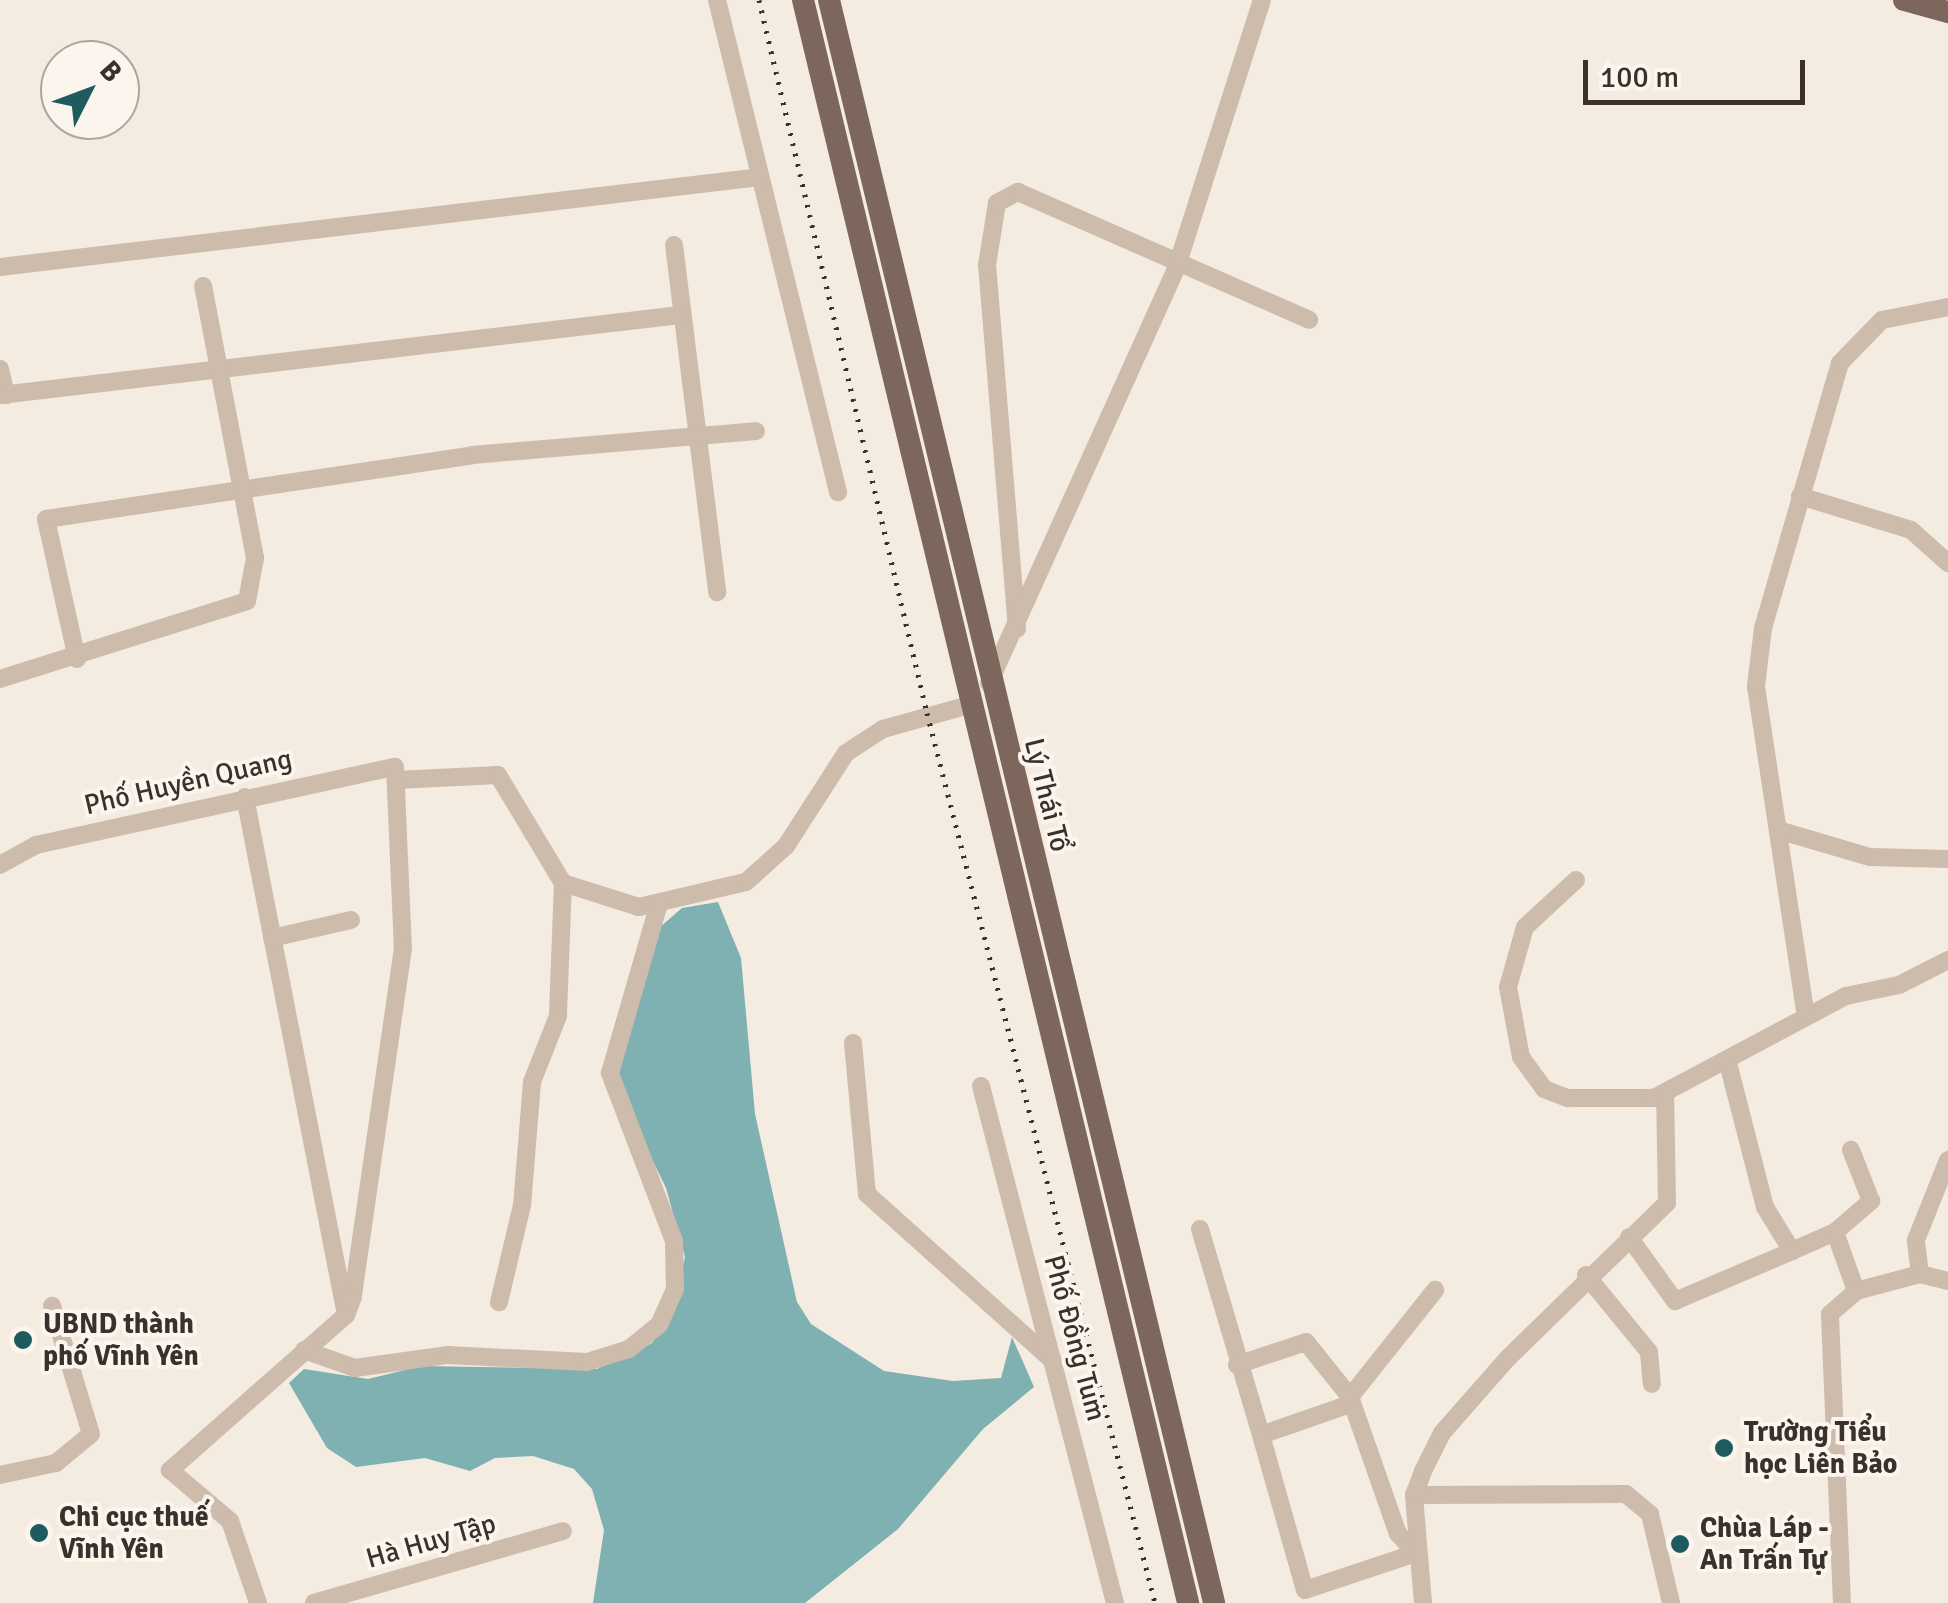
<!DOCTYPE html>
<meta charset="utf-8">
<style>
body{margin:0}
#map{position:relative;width:1948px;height:1603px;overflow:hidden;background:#f4ebe1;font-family:Signika,sans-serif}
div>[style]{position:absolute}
.water>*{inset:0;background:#7fb0b2}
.minor>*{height:18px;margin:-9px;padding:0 9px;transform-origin:9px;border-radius:9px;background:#cdbbac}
.major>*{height:22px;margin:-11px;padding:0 11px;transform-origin:11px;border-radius:11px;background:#7d675c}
.rail>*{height:5px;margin-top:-2.5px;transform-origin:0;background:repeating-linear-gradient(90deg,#3b302b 0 2.5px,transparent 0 10.5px)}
.dots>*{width:28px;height:28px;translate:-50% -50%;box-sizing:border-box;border:5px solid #fbf5ee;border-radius:50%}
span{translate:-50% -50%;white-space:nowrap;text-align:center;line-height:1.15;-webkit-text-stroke:8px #fbf5ee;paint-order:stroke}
.street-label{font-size:28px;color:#3b302b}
.poi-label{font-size:28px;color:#3b302b;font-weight:700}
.left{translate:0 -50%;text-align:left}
.north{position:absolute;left:40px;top:40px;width:100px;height:100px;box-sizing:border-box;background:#fbf5ee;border:2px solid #aea6a0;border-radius:50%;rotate:48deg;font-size:28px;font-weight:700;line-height:40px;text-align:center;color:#3b302b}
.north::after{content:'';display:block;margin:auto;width:35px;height:45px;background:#1f5a5e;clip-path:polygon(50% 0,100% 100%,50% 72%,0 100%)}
.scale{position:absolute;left:1583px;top:60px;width:222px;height:45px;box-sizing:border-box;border:5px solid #3b302b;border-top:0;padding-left:12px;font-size:30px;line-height:35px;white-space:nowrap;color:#3b302b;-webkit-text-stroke:8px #fbf5ee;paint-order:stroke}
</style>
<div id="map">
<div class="water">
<i style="clip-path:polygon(718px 902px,741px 958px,755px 1114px,797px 1302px,811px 1324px,884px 1371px,953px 1381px,1001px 1378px,1012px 1337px,1034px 1387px,983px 1429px,898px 1529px,805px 1603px,593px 1603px,604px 1530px,592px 1489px,574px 1469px,533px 1456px,495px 1458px,470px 1471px,425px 1458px,356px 1467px,327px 1448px,289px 1383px,304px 1369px,368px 1379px,421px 1366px,597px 1369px,652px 1343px,670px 1316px,685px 1257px,666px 1188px,617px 1088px,617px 1057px,660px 927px,682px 908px)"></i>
</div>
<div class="minor">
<i style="left:717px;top:0;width:507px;rotate:76.18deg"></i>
<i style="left:674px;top:245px;width:350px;rotate:82.9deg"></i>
<i style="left:0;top:267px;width:765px;rotate:-6.75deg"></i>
<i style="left:0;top:369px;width:27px;rotate:77deg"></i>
<i style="left:0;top:395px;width:685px;rotate:-6.71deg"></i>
<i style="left:1800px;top:496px;width:116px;rotate:17deg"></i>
<i style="left:1911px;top:530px;width:50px;rotate:41.7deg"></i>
<i style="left:1017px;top:629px;width:365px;rotate:-94.7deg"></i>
<i style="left:987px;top:265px;width:63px;rotate:-80.8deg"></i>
<i style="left:997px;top:203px;width:24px;rotate:-28deg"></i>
<i style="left:1018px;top:192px;width:318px;rotate:23.7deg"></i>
<i style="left:77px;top:659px;width:143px;rotate:-102.5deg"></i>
<i style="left:46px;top:519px;width:431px;rotate:-8.5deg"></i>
<i style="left:472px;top:455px;width:285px;rotate:-4.8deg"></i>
<i style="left:0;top:679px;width:259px;rotate:-17.5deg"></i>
<i style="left:247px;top:601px;width:44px;rotate:-79.5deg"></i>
<i style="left:255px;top:558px;width:277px;rotate:-100.8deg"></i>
<i style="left:989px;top:683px;width:457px;rotate:-65.7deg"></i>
<i style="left:1177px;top:266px;width:279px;rotate:-72.3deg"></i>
<i style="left:396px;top:780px;width:102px;rotate:-2.8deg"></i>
<i style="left:498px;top:775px;width:126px;rotate:59deg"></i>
<i style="left:563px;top:883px;width:133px;rotate:92.2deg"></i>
<i style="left:558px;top:1016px;width:71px;rotate:111.5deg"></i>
<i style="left:532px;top:1082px;width:123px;rotate:94.6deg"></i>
<i style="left:522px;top:1205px;width:100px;rotate:103.3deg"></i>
<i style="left:245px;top:797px;width:528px;rotate:78.97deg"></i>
<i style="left:1778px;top:830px;width:96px;rotate:16.4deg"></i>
<i style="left:1870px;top:857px;width:78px;rotate:1.5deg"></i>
<i style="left:0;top:865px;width:41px;rotate:-29.1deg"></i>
<i style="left:36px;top:845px;width:367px;rotate:-12.3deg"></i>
<i style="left:395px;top:767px;width:181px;rotate:87.5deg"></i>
<i style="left:403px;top:948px;width:353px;rotate:98.2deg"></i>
<i style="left:353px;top:1297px;width:19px;rotate:111deg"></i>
<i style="left:346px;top:1315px;width:235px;rotate:138.6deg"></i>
<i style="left:170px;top:1470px;width:79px;rotate:40.4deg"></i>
<i style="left:230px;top:1521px;width:87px;rotate:71.1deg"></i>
<i style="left:1576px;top:880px;width:69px;rotate:137.3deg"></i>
<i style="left:1525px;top:927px;width:62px;rotate:105.8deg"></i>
<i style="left:1508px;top:987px;width:71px;rotate:79.5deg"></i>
<i style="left:1521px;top:1057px;width:39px;rotate:54deg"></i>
<i style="left:1544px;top:1089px;width:26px;rotate:21deg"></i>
<i style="left:1568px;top:1098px;width:86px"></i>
<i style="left:1654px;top:1098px;width:217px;rotate:-28deg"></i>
<i style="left:1846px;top:996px;width:54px;rotate:-11.7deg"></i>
<i style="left:1899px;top:985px;width:55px;rotate:-27deg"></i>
<i style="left:563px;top:883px;width:80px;rotate:17.5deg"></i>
<i style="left:639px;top:907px;width:110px;rotate:-13.2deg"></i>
<i style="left:746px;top:882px;width:54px;rotate:-42deg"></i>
<i style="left:786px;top:846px;width:111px;rotate:-57.2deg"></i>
<i style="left:846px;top:753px;width:44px;rotate:-33deg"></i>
<i style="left:883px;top:729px;width:89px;rotate:-15.6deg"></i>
<i style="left:272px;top:938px;width:81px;rotate:-12.8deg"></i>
<i style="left:1806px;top:1017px;width:335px;rotate:-98.6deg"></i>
<i style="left:1756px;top:686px;width:58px;rotate:-83.1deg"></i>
<i style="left:1763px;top:628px;width:276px;rotate:-73.8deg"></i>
<i style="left:1840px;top:363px;width:60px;rotate:-45.7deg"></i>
<i style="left:1882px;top:320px;width:67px;rotate:-11.1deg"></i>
<i style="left:853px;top:1043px;width:152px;rotate:84.7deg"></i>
<i style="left:867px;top:1194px;width:250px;rotate:41.9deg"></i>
<i style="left:1728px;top:1063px;width:149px;rotate:75.6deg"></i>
<i style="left:1765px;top:1207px;width:52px;rotate:58.5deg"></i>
<i style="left:1792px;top:1251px;width:47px;rotate:-23.8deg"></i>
<i style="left:1835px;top:1232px;width:63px;rotate:70.4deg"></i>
<i style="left:981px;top:1086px;width:534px;rotate:75.47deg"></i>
<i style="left:1200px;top:1229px;width:215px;rotate:73.5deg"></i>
<i style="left:1835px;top:1232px;width:48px;rotate:-40.7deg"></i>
<i style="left:1871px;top:1201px;width:55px;rotate:-111.4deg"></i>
<i style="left:1629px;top:1237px;width:79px;rotate:54.3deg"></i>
<i style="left:1675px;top:1301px;width:127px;rotate:-23.1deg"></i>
<i style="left:1920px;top:1274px;width:34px;rotate:-97deg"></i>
<i style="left:1916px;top:1240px;width:86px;rotate:-68.2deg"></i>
<i style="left:1586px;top:1275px;width:99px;rotate:50.7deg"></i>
<i style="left:1649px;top:1352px;width:32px;rotate:85deg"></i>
<i style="left:304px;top:1350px;width:54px;rotate:19.4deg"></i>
<i style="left:355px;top:1368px;width:94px;rotate:-8deg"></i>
<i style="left:448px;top:1355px;width:139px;rotate:2.9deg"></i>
<i style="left:587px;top:1362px;width:44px;rotate:-17.2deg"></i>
<i style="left:629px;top:1349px;width:38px;rotate:-39deg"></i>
<i style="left:659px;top:1325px;width:39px;rotate:-66deg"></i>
<i style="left:675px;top:1289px;width:48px;rotate:-91.2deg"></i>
<i style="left:674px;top:1241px;width:180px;rotate:-110.9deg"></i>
<i style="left:610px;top:1073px;width:177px;rotate:-73.9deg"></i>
<i style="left:1237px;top:1365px;width:73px;rotate:-18.4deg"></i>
<i style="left:1306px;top:1342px;width:70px;rotate:51.3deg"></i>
<i style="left:1350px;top:1404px;width:94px;rotate:160.8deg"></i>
<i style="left:1261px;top:1435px;width:161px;rotate:74.2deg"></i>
<i style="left:1305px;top:1590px;width:117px;rotate:-18.4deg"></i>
<i style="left:1416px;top:1553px;width:26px;rotate:-133deg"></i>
<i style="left:1398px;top:1534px;width:145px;rotate:-109.3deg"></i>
<i style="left:1350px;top:1397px;width:137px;rotate:-51.5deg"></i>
<i style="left:0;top:1475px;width:57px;rotate:-12.1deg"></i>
<i style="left:56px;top:1463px;width:45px;rotate:-39.6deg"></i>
<i style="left:91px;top:1434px;width:134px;rotate:-106.9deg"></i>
<i style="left:1414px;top:1495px;width:212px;rotate:-0.3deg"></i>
<i style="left:1626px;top:1494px;width:31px;rotate:40deg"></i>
<i style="left:1650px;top:1514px;width:91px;rotate:76.7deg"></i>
<i style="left:314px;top:1603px;width:259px;rotate:-16.1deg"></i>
<i style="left:1423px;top:1603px;width:108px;rotate:-94.8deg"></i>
<i style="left:1414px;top:1495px;width:26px;rotate:-69deg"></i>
<i style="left:1423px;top:1471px;width:42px;rotate:-63.4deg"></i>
<i style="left:1442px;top:1433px;width:100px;rotate:-48.7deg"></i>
<i style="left:1508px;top:1358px;width:222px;rotate:-44.3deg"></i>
<i style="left:1667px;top:1203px;width:110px;rotate:-91deg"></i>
<i style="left:1842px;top:1603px;width:289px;rotate:-92.4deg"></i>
<i style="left:1830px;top:1314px;width:35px;rotate:-41deg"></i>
<i style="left:1856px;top:1291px;width:66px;rotate:-14.9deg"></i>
<i style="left:1920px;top:1274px;width:29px;rotate:14deg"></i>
</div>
<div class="major">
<i style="left:803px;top:0;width:1649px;rotate:76.49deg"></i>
<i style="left:829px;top:0;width:1649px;rotate:76.49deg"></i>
<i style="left:1904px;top:0;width:46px;rotate:15.3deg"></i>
</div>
<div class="rail">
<i style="left:759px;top:0;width:733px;rotate:76.74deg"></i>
<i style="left:927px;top:713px;width:919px;rotate:75.63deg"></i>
</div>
<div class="dots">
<i style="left:23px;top:1340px;background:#1f5a5e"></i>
<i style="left:1724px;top:1448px;background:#1f5a5e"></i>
<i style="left:39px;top:1533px;background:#1f5a5e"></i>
<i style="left:1680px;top:1544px;background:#1f5a5e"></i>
</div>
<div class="street-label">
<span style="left:188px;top:782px;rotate:-13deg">Phố Huyền Quang</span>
<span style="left:1047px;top:795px;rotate:76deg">Lý Thái Tổ</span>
<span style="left:1075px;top:1338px;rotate:75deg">Phố Đồng Tum</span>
<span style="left:431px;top:1541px;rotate:-16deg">Hà Huy Tập</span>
</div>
<div class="poi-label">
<span class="left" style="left:43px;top:1340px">UBND thành<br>phố Vĩnh Yên</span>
<span class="left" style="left:1744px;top:1448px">Trường Tiểu<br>học Liên Bảo</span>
<span class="left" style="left:59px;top:1533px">Chi cục thuế<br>Vĩnh Yên</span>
<span class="left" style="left:1700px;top:1544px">Chùa Láp -<br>An Trấn Tự</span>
</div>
<div class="north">B</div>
<div class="scale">100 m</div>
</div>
